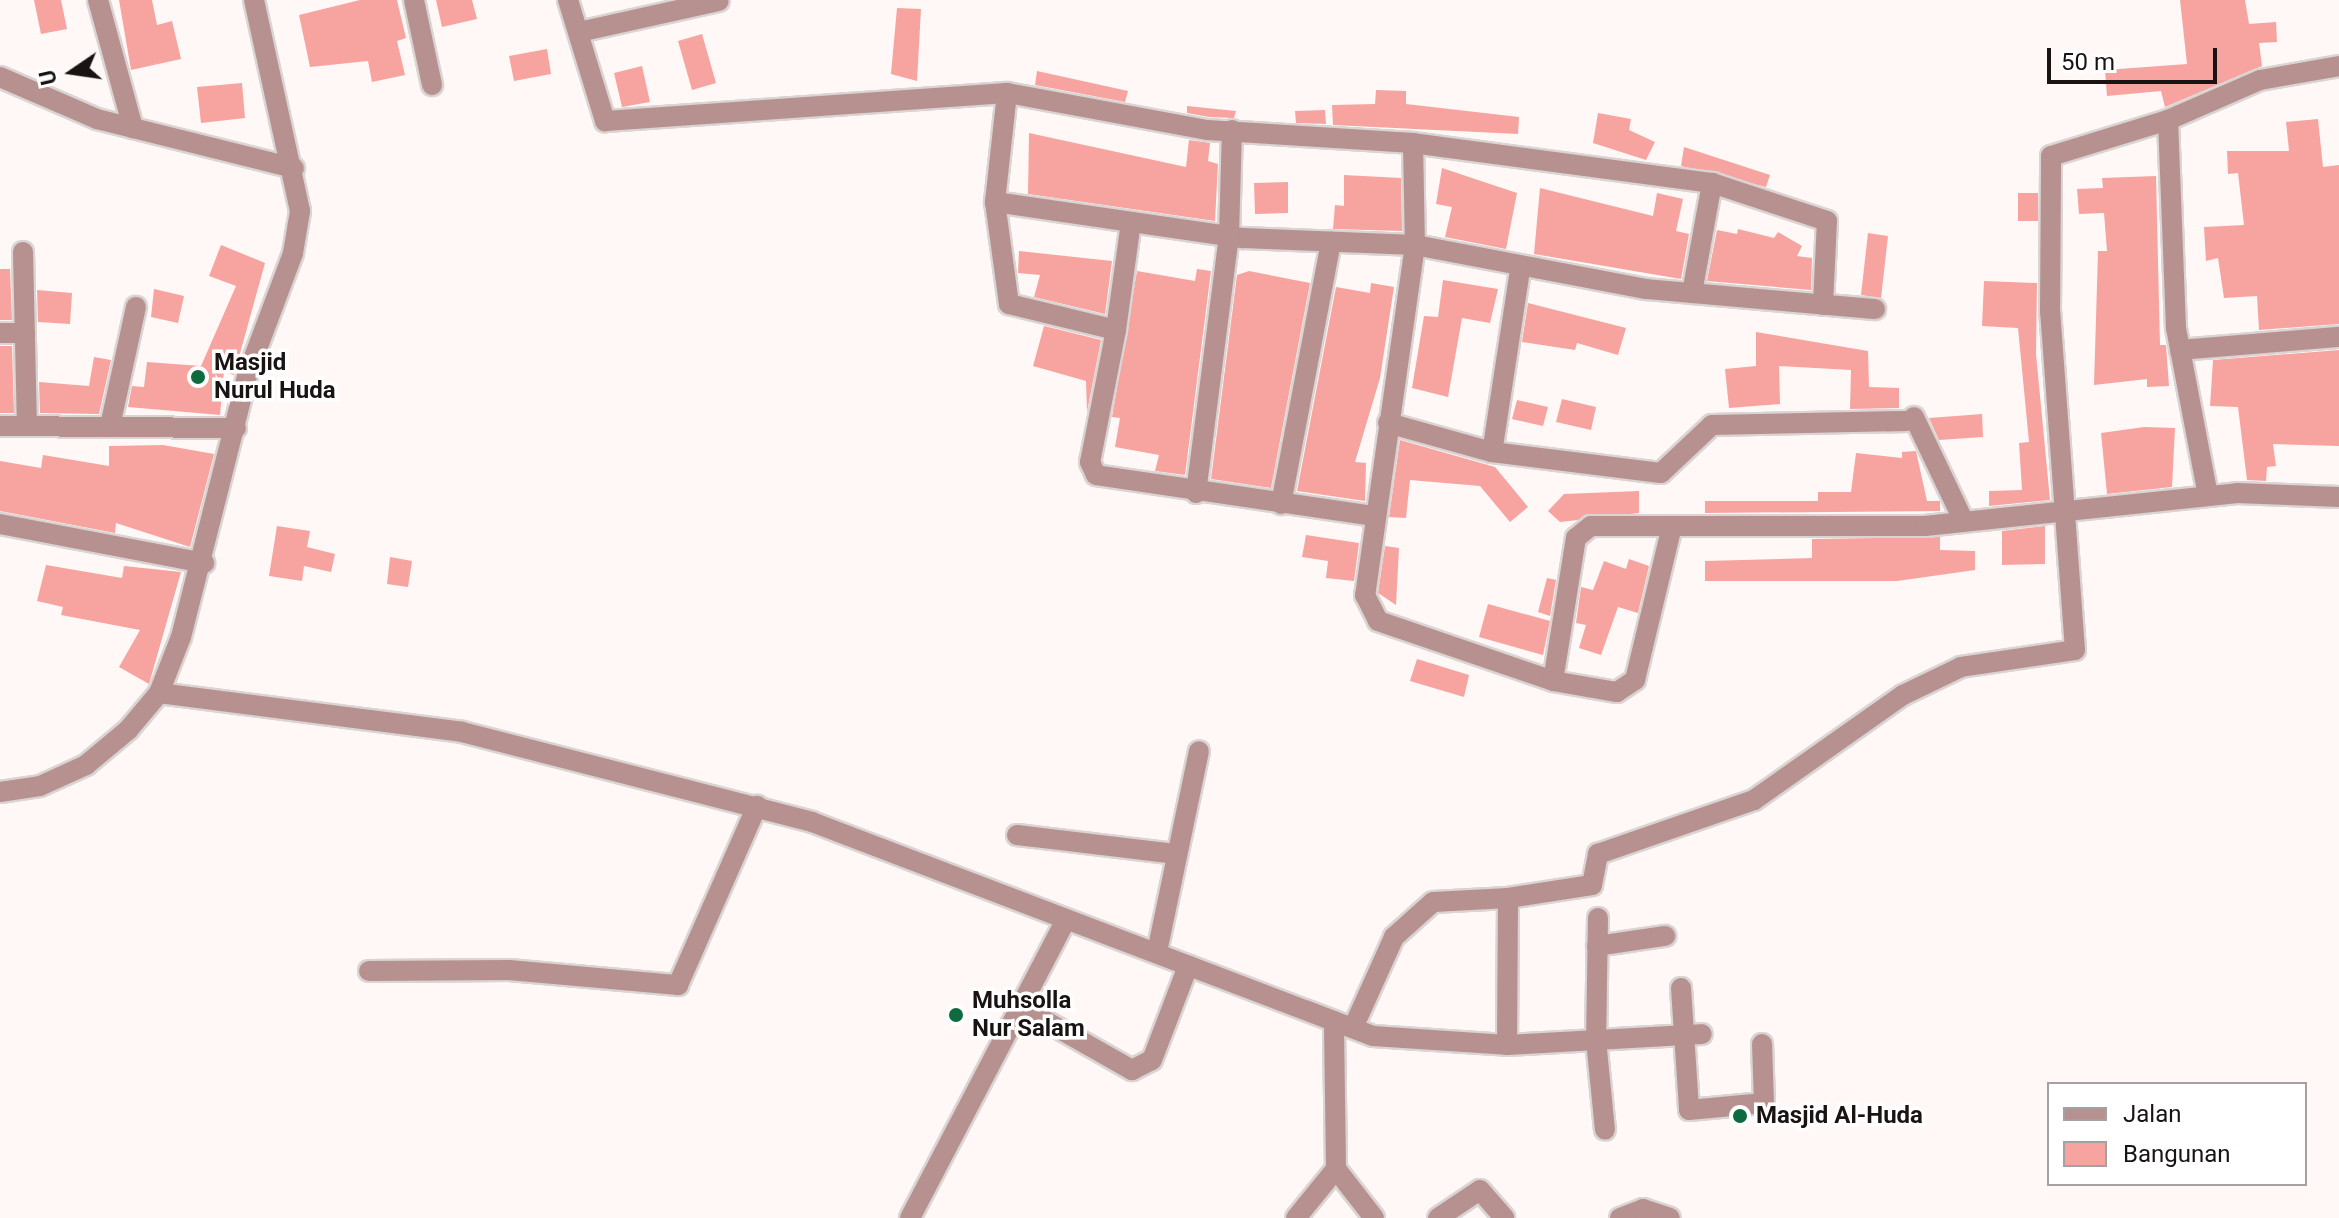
<!DOCTYPE html>
<style>
body{margin:0}
#map{position:relative;width:2339px;height:1218px;overflow:hidden;background:#fff8f7;font-family:Roboto,sans-serif}
div>[style]{position:absolute}
.building>*{inset:0;background:#f7a4a0}
.roads{filter:drop-shadow(2px 0 #dad4d3) drop-shadow(-2px 0 #dad4d3) drop-shadow(0 2px #dad4d3) drop-shadow(0 -2px #dad4d3)}
.minor>*{height:20px;margin:-10px;padding:0 10px;transform-origin:10px;border-radius:10px;background:#b6918f}
.dots>*{width:22px;height:22px;translate:-50% -50%;box-sizing:border-box;border:4px solid #fff;border-radius:50%}
span{translate:-50% -50%;white-space:nowrap;text-align:center;line-height:1.15;-webkit-text-stroke:7px #fff;paint-order:stroke}
.poi-label{font-size:24px;color:#191413;font-weight:700}
.left{translate:0 -50%;text-align:left}
.legend{position:absolute;left:2047px;top:1082px;width:260px;height:104px;box-sizing:border-box;background:#fff;border:2px solid #a3a1a1;margin:0;padding:10px 14px;list-style:none;font-size:24px;color:#191413}
.legend li{display:flex;align-items:center;gap:16px;height:40px}
.legend b{width:40px;border:2px solid #a3a1a1}
.north{position:absolute;left:32px;top:32px;width:80px;height:80px;-webkit-text-stroke:6px #fff;paint-order:stroke;rotate:257deg;font-size:22px;font-weight:700;line-height:32px;text-align:center;color:#191413}
.north::after{content:'';display:block;margin:auto;width:28px;height:36px;background:#191413;clip-path:polygon(50% 0,100% 100%,50% 72%,0 100%)}
.scale{position:absolute;left:2047px;top:48px;width:170px;height:36px;box-sizing:border-box;border:4px solid #191413;border-top:0;padding-left:10px;font-size:24px;line-height:28px;white-space:nowrap;color:#191413;-webkit-text-stroke:6px #fff;paint-order:stroke}
</style>
<div id="map">
<div class="building">
<i style="clip-path:polygon(34px 0,61px 0,67px 29px,41px 34px)"></i>
<i style="clip-path:polygon(119px 0,152px 0,157px 25px,172px 21px,181px 59px,131px 70px)"></i>
<i style="clip-path:polygon(360px 0,397px 0,406px 38px,397px 41px,405px 75px,372px 82px,368px 61px,310px 67px,299px 15px)"></i>
<i style="clip-path:polygon(436px 0,472px 0,477px 19px,442px 27px)"></i>
<i style="clip-path:polygon(2180px 0,2245px 0,2249px 24px,2276px 22px,2277px 42px,2259px 43px,2262px 66px,2165px 107px,2161px 91px,2107px 96px,2105px 70px,2187px 64px)"></i>
<i style="clip-path:polygon(897px 8px,921px 9px,917px 81px,891px 74px)"></i>
<i style="clip-path:polygon(702px 34px,716px 83px,692px 90px,678px 41px)"></i>
<i style="clip-path:polygon(547px 49px,551px 74px,514px 81px,509px 56px)"></i>
<i style="clip-path:polygon(642px 66px,650px 102px,622px 107px,614px 73px)"></i>
<i style="clip-path:polygon(1037px 71px,1128px 91px,1125px 102px,1035px 85px)"></i>
<i style="clip-path:polygon(242px 83px,245px 118px,201px 123px,197px 87px)"></i>
<i style="clip-path:polygon(1376px 90px,1406px 91px,1406px 104px,1519px 117px,1518px 134px,1333px 125px,1332px 105px,1375px 104px)"></i>
<i style="clip-path:polygon(1187px 106px,1236px 111px,1234px 118px,1209px 117px,1187px 113px)"></i>
<i style="clip-path:polygon(1325px 110px,1326px 124px,1296px 123px,1295px 111px)"></i>
<i style="clip-path:polygon(1598px 113px,1631px 119px,1629px 130px,1655px 142px,1646px 160px,1593px 143px)"></i>
<i style="clip-path:polygon(2318px 119px,2323px 167px,2339px 165px,2339px 324px,2259px 330px,2257px 296px,2224px 298px,2218px 258px,2206px 261px,2204px 227px,2244px 225px,2238px 173px,2228px 174px,2227px 151px,2289px 151px,2286px 122px)"></i>
<i style="clip-path:polygon(1029px 133px,1186px 167px,1189px 140px,1210px 143px,1208px 161px,1218px 164px,1215px 221px,1028px 194px)"></i>
<i style="clip-path:polygon(1684px 147px,1770px 175px,1766px 187px,1681px 166px)"></i>
<i style="clip-path:polygon(1442px 168px,1517px 193px,1506px 249px,1445px 237px,1452px 207px,1436px 204px)"></i>
<i style="clip-path:polygon(1344px 175px,1401px 178px,1402px 231px,1333px 229px,1335px 205px,1344px 206px)"></i>
<i style="clip-path:polygon(2156px 176px,2160px 345px,2166px 345px,2169px 386px,2147px 387px,2147px 379px,2094px 385px,2098px 251px,2107px 251px,2104px 213px,2079px 214px,2077px 189px,2103px 188px,2102px 178px)"></i>
<i style="clip-path:polygon(1288px 182px,1288px 213px,1255px 214px,1254px 183px)"></i>
<i style="clip-path:polygon(1540px 188px,1653px 216px,1657px 193px,1683px 199px,1676px 231px,1689px 234px,1681px 279px,1534px 254px)"></i>
<i style="clip-path:polygon(2018px 193px,2038px 193px,2038px 221px,2018px 221px)"></i>
<i style="clip-path:polygon(1738px 229px,1774px 238px,1778px 232px,1802px 246px,1797px 256px,1812px 258px,1811px 290px,1707px 281px,1717px 230px,1737px 234px)"></i>
<i style="clip-path:polygon(1868px 233px,1888px 236px,1881px 298px,1861px 295px)"></i>
<i style="clip-path:polygon(221px 245px,265px 263px,234px 375px,224px 372px,220px 415px,128px 407px,132px 386px,144px 387px,147px 362px,201px 366px,236px 286px,209px 276px)"></i>
<i style="clip-path:polygon(1019px 251px,1112px 261px,1105px 314px,1034px 297px,1040px 275px,1018px 273px)"></i>
<i style="clip-path:polygon(0 269px,10px 269px,12px 320px,0 320px)"></i>
<i style="clip-path:polygon(1197px 269px,1211px 271px,1185px 475px,1155px 471px,1159px 455px,1115px 447px,1120px 418px,1112px 417px,1137px 271px,1195px 281px)"></i>
<i style="clip-path:polygon(1249px 271px,1310px 283px,1271px 488px,1211px 479px,1237px 275px)"></i>
<i style="clip-path:polygon(1443px 280px,1498px 289px,1490px 323px,1462px 318px,1448px 397px,1412px 388px,1424px 316px,1438px 317px)"></i>
<i style="clip-path:polygon(1984px 281px,2037px 283px,2036px 354px,2050px 500px,1989px 506px,1989px 491px,2022px 490px,2019px 443px,2029px 442px,2018px 328px,1982px 326px)"></i>
<i style="clip-path:polygon(1371px 283px,1394px 287px,1380px 378px,1355px 462px,1366px 463px,1365px 501px,1297px 491px,1336px 287px,1370px 293px)"></i>
<i style="clip-path:polygon(154px 289px,184px 296px,178px 323px,151px 317px)"></i>
<i style="clip-path:polygon(37px 290px,72px 293px,70px 324px,38px 322px)"></i>
<i style="clip-path:polygon(1528px 303px,1626px 328px,1618px 355px,1577px 343px,1575px 350px,1522px 342px)"></i>
<i style="clip-path:polygon(1044px 326px,1101px 340px,1087px 412px,1086px 381px,1033px 366px)"></i>
<i style="clip-path:polygon(1756px 332px,1868px 351px,1869px 387px,1899px 388px,1899px 408px,1850px 409px,1851px 370px,1779px 366px,1780px 404px,1729px 408px,1725px 369px,1756px 366px)"></i>
<i style="clip-path:polygon(0 346px,12px 346px,14px 413px,0 413px)"></i>
<i style="clip-path:polygon(2339px 350px,2339px 446px,2273px 444px,2276px 466px,2267px 467px,2266px 481px,2247px 480px,2238px 407px,2210px 406px,2213px 360px)"></i>
<i style="clip-path:polygon(94px 357px,111px 360px,99px 414px,40px 413px,39px 382px,89px 386px)"></i>
<i style="clip-path:polygon(1562px 399px,1596px 407px,1591px 430px,1556px 422px)"></i>
<i style="clip-path:polygon(1517px 400px,1548px 407px,1543px 426px,1512px 419px)"></i>
<i style="clip-path:polygon(1982px 414px,1983px 437px,1939px 440px,1929px 418px)"></i>
<i style="clip-path:polygon(2144px 427px,2175px 428px,2172px 487px,2107px 494px,2101px 433px)"></i>
<i style="clip-path:polygon(1400px 440px,1495px 467px,1528px 507px,1510px 522px,1480px 486px,1410px 480px,1406px 518px,1389px 517px)"></i>
<i style="clip-path:polygon(163px 445px,214px 454px,190px 547px,116px 523px,115px 533px,0 511px,0 461px,41px 468px,43px 455px,109px 466px,109px 446px)"></i>
<i style="clip-path:polygon(1916px 451px,1927px 501px,1940px 501px,1940px 511px,1705px 513px,1705px 501px,1818px 501px,1818px 492px,1851px 492px,1856px 453px,1902px 458px,1902px 452px)"></i>
<i style="clip-path:polygon(1639px 491px,1639px 513px,1560px 522px,1548px 511px,1564px 494px)"></i>
<i style="clip-path:polygon(277px 526px,310px 531px,307px 547px,335px 554px,331px 572px,304px 566px,302px 581px,269px 576px)"></i>
<i style="clip-path:polygon(2045px 526px,2045px 564px,2002px 565px,2002px 531px)"></i>
<i style="clip-path:polygon(1306px 535px,1359px 543px,1354px 581px,1326px 578px,1328px 561px,1302px 557px)"></i>
<i style="clip-path:polygon(1940px 537px,1940px 550px,1975px 551px,1975px 570px,1897px 581px,1705px 581px,1705px 561px,1812px 558px,1812px 539px)"></i>
<i style="clip-path:polygon(1385px 546px,1399px 548px,1396px 605px,1378px 593px)"></i>
<i style="clip-path:polygon(390px 557px,412px 561px,408px 587px,387px 584px)"></i>
<i style="clip-path:polygon(1629px 559px,1649px 566px,1638px 613px,1618px 607px,1601px 655px,1579px 648px,1586px 625px,1576px 623px,1581px 587px,1593px 590px,1604px 561px,1626px 569px)"></i>
<i style="clip-path:polygon(46px 565px,122px 578px,124px 566px,181px 572px,149px 684px,119px 667px,140px 630px,61px 615px,63px 607px,37px 601px)"></i>
<i style="clip-path:polygon(1547px 578px,1556px 580px,1550px 616px,1538px 612px)"></i>
<i style="clip-path:polygon(1488px 604px,1550px 621px,1543px 655px,1479px 637px)"></i>
<i style="clip-path:polygon(1417px 659px,1469px 675px,1464px 697px,1410px 681px)"></i>
</div>
<div class="roads">
<div class="minor">
<i style="left:98px;top:0;width:133px;rotate:74.7deg"></i>
<i style="left:414px;top:0;width:87px;rotate:78deg"></i>
<i style="left:568px;top:0;width:127px;rotate:73deg"></i>
<i style="left:605px;top:121px;width:403px;rotate:-4deg"></i>
<i style="left:579px;top:32px;width:143px;rotate:-12.5deg"></i>
<i style="left:0;top:77px;width:106px;rotate:23.4deg"></i>
<i style="left:97px;top:119px;width:203px;rotate:14deg"></i>
<i style="left:2168px;top:120px;width:208px;rotate:87.8deg"></i>
<i style="left:2176px;top:328px;width:171px;rotate:79.2deg"></i>
<i style="left:1413px;top:143px;width:102px;rotate:88.9deg"></i>
<i style="left:1415px;top:245px;width:354px;rotate:98.1deg"></i>
<i style="left:1365px;top:595px;width:29px;rotate:63deg"></i>
<i style="left:1378px;top:621px;width:185px;rotate:18.9deg"></i>
<i style="left:1553px;top:681px;width:145px;rotate:-80.9deg"></i>
<i style="left:1576px;top:538px;width:19px;rotate:-39deg"></i>
<i style="left:1591px;top:526px;width:334px"></i>
<i style="left:1925px;top:526px;width:314px;rotate:-6deg"></i>
<i style="left:2237px;top:493px;width:102px;rotate:2.2deg"></i>
<i style="left:995px;top:202px;width:103px;rotate:82.2deg"></i>
<i style="left:1009px;top:304px;width:110px;rotate:13.7deg"></i>
<i style="left:1116px;top:330px;width:135px;rotate:101.1deg"></i>
<i style="left:1090px;top:462px;width:14px;rotate:65deg"></i>
<i style="left:1096px;top:475px;width:282px;rotate:8.4deg"></i>
<i style="left:23px;top:252px;width:173px;rotate:88.7deg"></i>
<i style="left:1520px;top:270px;width:184px;rotate:98.7deg"></i>
<i style="left:1492px;top:452px;width:170px;rotate:7.1deg"></i>
<i style="left:1661px;top:473px;width:70px;rotate:-43.3deg"></i>
<i style="left:1712px;top:425px;width:195px;rotate:-1.2deg"></i>
<i style="left:1692px;top:293px;width:112px;rotate:-79.7deg"></i>
<i style="left:1823px;top:305px;width:84px;rotate:-87.3deg"></i>
<i style="left:1827px;top:221px;width:121px;rotate:-161.7deg"></i>
<i style="left:1712px;top:183px;width:302px;rotate:-172.4deg"></i>
<i style="left:1413px;top:143px;width:206px;rotate:-176.4deg"></i>
<i style="left:1207px;top:130px;width:203px;rotate:-169.5deg"></i>
<i style="left:1007px;top:93px;width:110px;rotate:96.3deg"></i>
<i style="left:995px;top:202px;width:251px;rotate:8.3deg"></i>
<i style="left:1243px;top:238px;width:172px;rotate:2.3deg"></i>
<i style="left:1415px;top:245px;width:235px;rotate:10.8deg"></i>
<i style="left:1646px;top:289px;width:230px;rotate:5deg"></i>
<i style="left:1116px;top:330px;width:109px;rotate:-82.1deg"></i>
<i style="left:0;top:333px;width:25px"></i>
<i style="left:2180px;top:350px;width:160px;rotate:-4.7deg"></i>
<i style="left:1914px;top:417px;width:116px;rotate:64.5deg"></i>
<i style="left:1388px;top:423px;width:108px;rotate:15.6deg"></i>
<i style="left:0;top:426px;width:236px;rotate:0.5deg"></i>
<i style="left:110px;top:426px;width:122px;rotate:-77.7deg"></i>
<i style="left:1196px;top:493px;width:259px;rotate:-82.7deg"></i>
<i style="left:1229px;top:236px;width:106px;rotate:-88.4deg"></i>
<i style="left:1281px;top:504px;width:267px;rotate:-79.2deg"></i>
<i style="left:0;top:524px;width:208px;rotate:10.8deg"></i>
<i style="left:1553px;top:681px;width:65px;rotate:9.8deg"></i>
<i style="left:1617px;top:692px;width:22px;rotate:-34deg"></i>
<i style="left:1635px;top:680px;width:158px;rotate:-76.5deg"></i>
<i style="left:159px;top:693px;width:305px;rotate:7.3deg"></i>
<i style="left:462px;top:732px;width:361px;rotate:14.4deg"></i>
<i style="left:812px;top:822px;width:600px;rotate:20.88deg"></i>
<i style="left:1373px;top:1036px;width:134px;rotate:3.8deg"></i>
<i style="left:1507px;top:1045px;width:195px;rotate:-3.2deg"></i>
<i style="left:0;top:792px;width:40px;rotate:-8.5deg"></i>
<i style="left:40px;top:786px;width:51px;rotate:-24.5deg"></i>
<i style="left:86px;top:765px;width:55px;rotate:-39.8deg"></i>
<i style="left:128px;top:730px;width:48px;rotate:-50deg"></i>
<i style="left:159px;top:693px;width:60px;rotate:-68.6deg"></i>
<i style="left:181px;top:637px;width:272px;rotate:-75.8deg"></i>
<i style="left:248px;top:373px;width:128px;rotate:-69.4deg"></i>
<i style="left:293px;top:253px;width:43px;rotate:-80.5deg"></i>
<i style="left:300px;top:211px;width:216px;rotate:-102.3deg"></i>
<i style="left:1017px;top:835px;width:161px;rotate:6.8deg"></i>
<i style="left:1598px;top:918px;width:122px;rotate:90.9deg"></i>
<i style="left:1596px;top:1040px;width:90px;rotate:84.3deg"></i>
<i style="left:1597px;top:946px;width:69px;rotate:-8.4deg"></i>
<i style="left:1157px;top:952px;width:205px;rotate:-78.2deg"></i>
<i style="left:369px;top:971px;width:140px;rotate:-0.4deg"></i>
<i style="left:509px;top:970px;width:170px;rotate:5.1deg"></i>
<i style="left:678px;top:985px;width:196px;rotate:-66.2deg"></i>
<i style="left:1681px;top:988px;width:122px;rotate:86.2deg"></i>
<i style="left:1689px;top:1110px;width:75px;rotate:-5.3deg"></i>
<i style="left:1764px;top:1103px;width:59px;rotate:-91.9deg"></i>
<i style="left:1021px;top:1007px;width:128px;rotate:29.6deg"></i>
<i style="left:1132px;top:1070px;width:22px;rotate:-27deg"></i>
<i style="left:1152px;top:1060px;width:101px;rotate:-69deg"></i>
<i style="left:1353px;top:1028px;width:100px;rotate:-65.7deg"></i>
<i style="left:1394px;top:937px;width:52px;rotate:-41.9deg"></i>
<i style="left:1433px;top:902px;width:75px;rotate:-3.1deg"></i>
<i style="left:1507px;top:1045px;width:147px;rotate:-89.6deg"></i>
<i style="left:1508px;top:898px;width:85px;rotate:-8.8deg"></i>
<i style="left:1592px;top:885px;width:32px;rotate:-79deg"></i>
<i style="left:1598px;top:854px;width:165px;rotate:-19.1deg"></i>
<i style="left:1754px;top:800px;width:182px;rotate:-35.2deg"></i>
<i style="left:1903px;top:695px;width:64px;rotate:-25.8deg"></i>
<i style="left:1961px;top:667px;width:115px;rotate:-8.5deg"></i>
<i style="left:2075px;top:650px;width:339px;rotate:-94.2deg"></i>
<i style="left:2050px;top:312px;width:156px;rotate:-89.6deg"></i>
<i style="left:2051px;top:156px;width:122px;rotate:-17.1deg"></i>
<i style="left:2168px;top:120px;width:100px;rotate:-23.5deg"></i>
<i style="left:2260px;top:80px;width:80px;rotate:-10deg"></i>
<i style="left:1336px;top:1169px;width:62px;rotate:52.2deg"></i>
<i style="left:910px;top:1218px;width:336px;rotate:-62.4deg"></i>
<i style="left:1296px;top:1218px;width:63px;rotate:-50.8deg"></i>
<i style="left:1336px;top:1169px;width:148px;rotate:-90.8deg"></i>
<i style="left:1438px;top:1218px;width:50px;rotate:-33.7deg"></i>
<i style="left:1480px;top:1190px;width:37px;rotate:49deg"></i>
<i style="left:1620px;top:1218px;width:25px;rotate:-21deg"></i>
<i style="left:1643px;top:1209px;width:28px;rotate:18deg"></i>
</div>
</div>
<div class="dots">
<i style="left:198px;top:377px;background:#0d6b3e"></i>
<i style="left:956px;top:1015px;background:#0d6b3e"></i>
<i style="left:1740px;top:1116px;background:#0d6b3e"></i>
</div>
<div class="poi-label">
<span class="left" style="left:214px;top:377px">Masjid<br>Nurul Huda</span>
<span class="left" style="left:972px;top:1015px">Muhsolla<br>Nur Salam</span>
<span class="left" style="left:1756px;top:1116px">Masjid Al-Huda</span>
</div>
<ul class="legend">
<li><b style="height:10px;background:#b6918f"></b>Jalan</li>
<li><b style="height:22px;background:#f7a4a0"></b>Bangunan</li>
</ul>
<div class="north">U</div>
<div class="scale">50 m</div>
</div>
